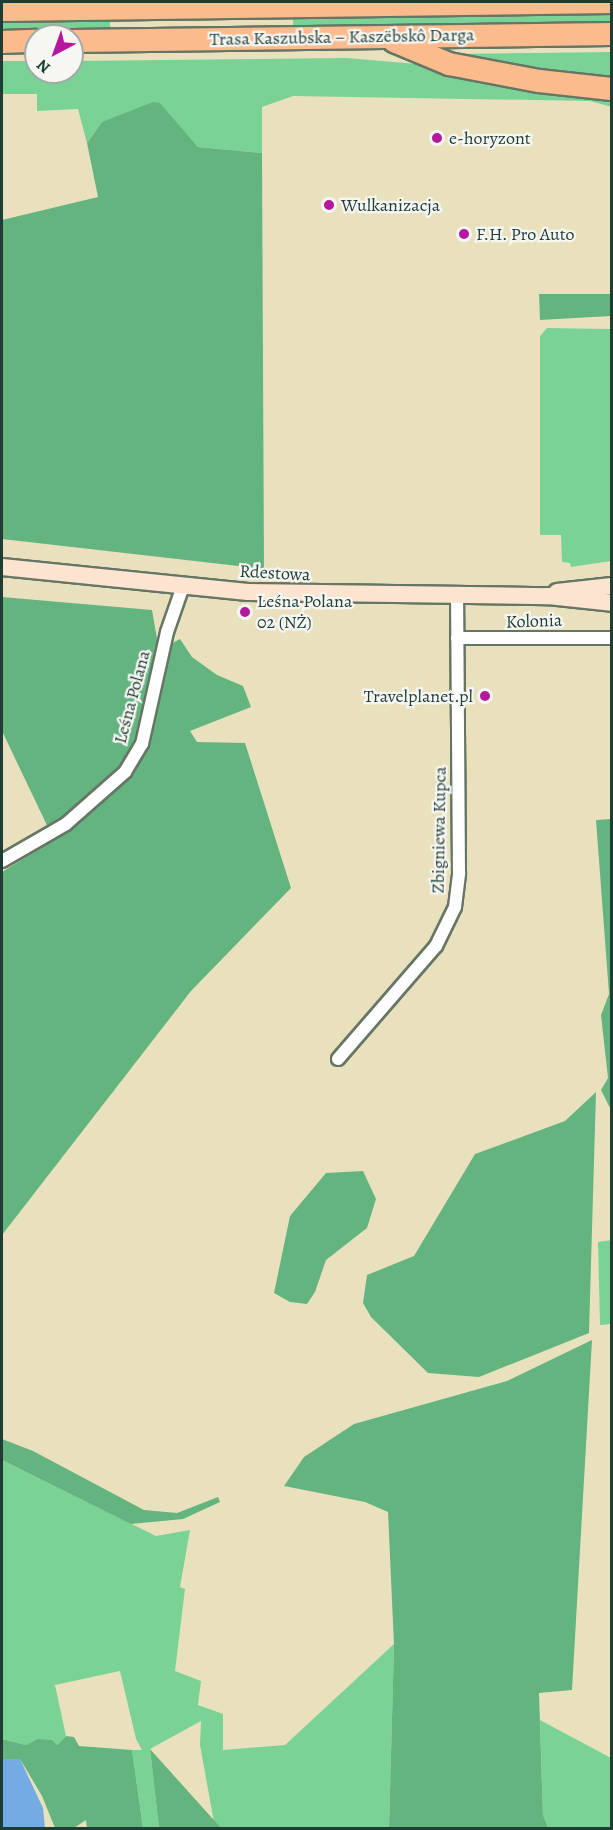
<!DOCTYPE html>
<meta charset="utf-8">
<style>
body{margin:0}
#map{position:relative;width:613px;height:1830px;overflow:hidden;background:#e9e1be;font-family:Alegreya,serif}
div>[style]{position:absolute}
.green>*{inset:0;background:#7bd297}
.forest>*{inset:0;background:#64b480}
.water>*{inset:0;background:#73abe3}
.roads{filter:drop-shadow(2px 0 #667664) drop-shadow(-2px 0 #667664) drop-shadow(0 2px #667664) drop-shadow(0 -2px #667664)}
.street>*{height:12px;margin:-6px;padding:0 6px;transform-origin:6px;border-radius:6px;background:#fff}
.secondary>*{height:16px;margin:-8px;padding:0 8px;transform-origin:8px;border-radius:8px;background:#fde4d1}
.highway>*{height:22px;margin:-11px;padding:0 11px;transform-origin:11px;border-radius:11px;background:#fbbb8d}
.dots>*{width:16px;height:16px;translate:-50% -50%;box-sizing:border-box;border:3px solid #f6f6f2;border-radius:50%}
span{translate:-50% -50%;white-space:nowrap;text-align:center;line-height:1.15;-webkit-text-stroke:4.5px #f6f6f2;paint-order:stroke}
.street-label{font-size:18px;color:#1f3d34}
.poi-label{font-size:18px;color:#1f3d34}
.left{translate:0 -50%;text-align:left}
.right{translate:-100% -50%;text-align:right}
.frame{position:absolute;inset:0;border:3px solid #1f3d34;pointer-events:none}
.north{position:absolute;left:24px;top:24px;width:60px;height:60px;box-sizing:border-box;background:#f6f6f2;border:2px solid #a0aca6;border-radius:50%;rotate:221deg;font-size:16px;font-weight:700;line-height:24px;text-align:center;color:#1f3d34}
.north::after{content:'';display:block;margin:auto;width:21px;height:27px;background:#b5179e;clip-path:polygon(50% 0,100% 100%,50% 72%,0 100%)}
</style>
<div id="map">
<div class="green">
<i style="clip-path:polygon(611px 14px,611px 22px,293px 27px,293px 18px)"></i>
<i style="clip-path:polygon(110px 21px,110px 29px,2px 30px,2px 22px)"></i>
<i style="clip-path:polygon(611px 52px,611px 82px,552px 76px,451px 54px)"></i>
<i style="clip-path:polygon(347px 58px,417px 64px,611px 97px,612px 107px,590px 101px,293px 96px,262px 107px,262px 153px,198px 147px,159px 103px,102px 122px,87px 143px,78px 109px,37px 111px,37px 94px,2px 94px,2px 61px,36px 61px,36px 72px,72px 72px,72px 61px)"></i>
<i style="clip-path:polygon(547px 328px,611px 329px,611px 561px,571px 567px,570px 563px,562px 562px,561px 535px,540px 535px,540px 336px)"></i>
<i style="clip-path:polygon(611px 1240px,611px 1324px,600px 1325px,598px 1242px)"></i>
<i style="clip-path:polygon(2px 1460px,156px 1536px,190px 1530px,180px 1587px,185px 1589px,175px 1671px,201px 1681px,198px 1705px,223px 1714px,223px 1750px,285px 1745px,394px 1644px,389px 1828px,215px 1828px,200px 1745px,201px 1721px,150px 1749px,159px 1828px,143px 1828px,132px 1750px,142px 1750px,136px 1739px,120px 1671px,55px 1685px,66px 1736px,57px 1745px,37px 1739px,26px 1745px,2px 1739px)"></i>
<i style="clip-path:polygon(540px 1720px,611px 1758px,611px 1828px,548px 1828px,543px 1815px)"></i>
</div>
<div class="forest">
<i style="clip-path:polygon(153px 102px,160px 103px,198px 147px,262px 153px,264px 569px,2px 539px,2px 220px,98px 197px,87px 143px,102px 122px)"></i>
<i style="clip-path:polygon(539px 294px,611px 294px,611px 316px,540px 320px)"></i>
<i style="clip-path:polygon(2px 597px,152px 610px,159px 650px,180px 639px,192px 657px,217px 675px,243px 686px,251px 707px,190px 731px,197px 742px,245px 743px,291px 888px,191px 991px,2px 1235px,2px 872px,54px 840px,2px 731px)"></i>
<i style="clip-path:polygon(611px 819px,612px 819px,611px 1110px,601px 1090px,608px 1078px,601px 1015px,609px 994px,596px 820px)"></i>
<i style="clip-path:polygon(596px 1092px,589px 1333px,479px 1377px,428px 1373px,371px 1317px,363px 1303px,367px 1275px,414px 1256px,475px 1154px,565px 1121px)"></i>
<i style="clip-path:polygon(363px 1171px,376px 1199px,367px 1228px,326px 1260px,315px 1292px,307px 1304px,290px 1302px,274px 1293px,290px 1216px,326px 1173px)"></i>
<i style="clip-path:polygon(592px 1340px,572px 1690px,539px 1693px,543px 1815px,548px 1828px,389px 1828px,394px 1645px,388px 1512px,365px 1502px,284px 1486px,304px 1457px,354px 1424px,507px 1381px)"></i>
<i style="clip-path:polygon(2px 1439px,33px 1451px,144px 1510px,177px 1513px,218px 1497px,220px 1502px,183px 1519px,131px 1524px,2px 1460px)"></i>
<i style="clip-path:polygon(66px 1736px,74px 1737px,79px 1746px,132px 1750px,143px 1828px,87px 1828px,86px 1820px,74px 1828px,55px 1828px,42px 1796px,20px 1759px,2px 1759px,2px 1739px,26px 1745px,37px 1739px,52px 1740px,57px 1745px)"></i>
<i style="clip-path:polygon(150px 1749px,221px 1828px,159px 1828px)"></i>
</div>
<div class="water">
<i style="clip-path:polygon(2px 1759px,20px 1759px,43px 1808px,45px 1828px,2px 1828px)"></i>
</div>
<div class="roads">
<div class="street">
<i style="left:457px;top:638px;width:155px"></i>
<i style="left:2px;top:861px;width:74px;rotate:-30deg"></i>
<i style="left:66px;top:824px;width:79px;rotate:-41.4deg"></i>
<i style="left:125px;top:772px;width:33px;rotate:-59deg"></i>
<i style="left:142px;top:744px;width:115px;rotate:-77.4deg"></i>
<i style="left:167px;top:632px;width:49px;rotate:-70.8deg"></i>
<i style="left:338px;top:1059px;width:150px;rotate:-49.1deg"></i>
<i style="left:436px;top:946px;width:43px;rotate:-64deg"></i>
<i style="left:455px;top:907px;width:34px;rotate:-83deg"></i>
<i style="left:459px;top:873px;width:276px;rotate:-90.4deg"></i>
</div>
<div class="secondary">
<i style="left:2px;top:567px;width:247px;rotate:5.8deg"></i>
<i style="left:248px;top:592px;width:300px;rotate:0.8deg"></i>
<i style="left:548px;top:596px;width:64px;rotate:6.2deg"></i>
<i style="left:557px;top:592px;width:55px;rotate:-6.2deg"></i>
</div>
<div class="highway">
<i style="left:2px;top:10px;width:610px;rotate:-0.75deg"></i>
<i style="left:72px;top:41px;width:540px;rotate:-0.74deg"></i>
<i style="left:394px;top:41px;width:60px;rotate:22.7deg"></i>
<i style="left:449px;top:64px;width:92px;rotate:10.7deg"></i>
<i style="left:539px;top:81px;width:73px;rotate:6.3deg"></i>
<i style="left:2px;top:42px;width:34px;rotate:-2deg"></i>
</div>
</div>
<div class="dots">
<i style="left:437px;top:138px;background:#b5179e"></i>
<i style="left:329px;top:205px;background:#b5179e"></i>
<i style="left:464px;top:234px;background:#b5179e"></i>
<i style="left:245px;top:612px;background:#b5179e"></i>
<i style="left:485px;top:696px;background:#b5179e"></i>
</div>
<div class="street-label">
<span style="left:342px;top:37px;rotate:-1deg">Trasa Kaszubska – Kaszëbskô Darga</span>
<span style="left:275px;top:573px;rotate:3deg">Rdestowa</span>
<span style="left:534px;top:621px;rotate:-2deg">Kolonia</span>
<span style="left:132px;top:697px;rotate:-75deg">Leśna Polana</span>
<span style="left:439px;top:830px;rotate:-89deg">Zbigniewa Kupca</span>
</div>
<div class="poi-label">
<span class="left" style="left:449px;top:138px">e-horyzont</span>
<span class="left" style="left:341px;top:205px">Wulkanizacja</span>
<span class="left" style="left:476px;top:234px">F.H. Pro Auto</span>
<span class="left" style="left:257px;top:612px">Leśna Polana<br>02 (NŻ)</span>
<span class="right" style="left:473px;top:696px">Travelplanet.pl</span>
</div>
<div class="frame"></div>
<div class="north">N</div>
</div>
